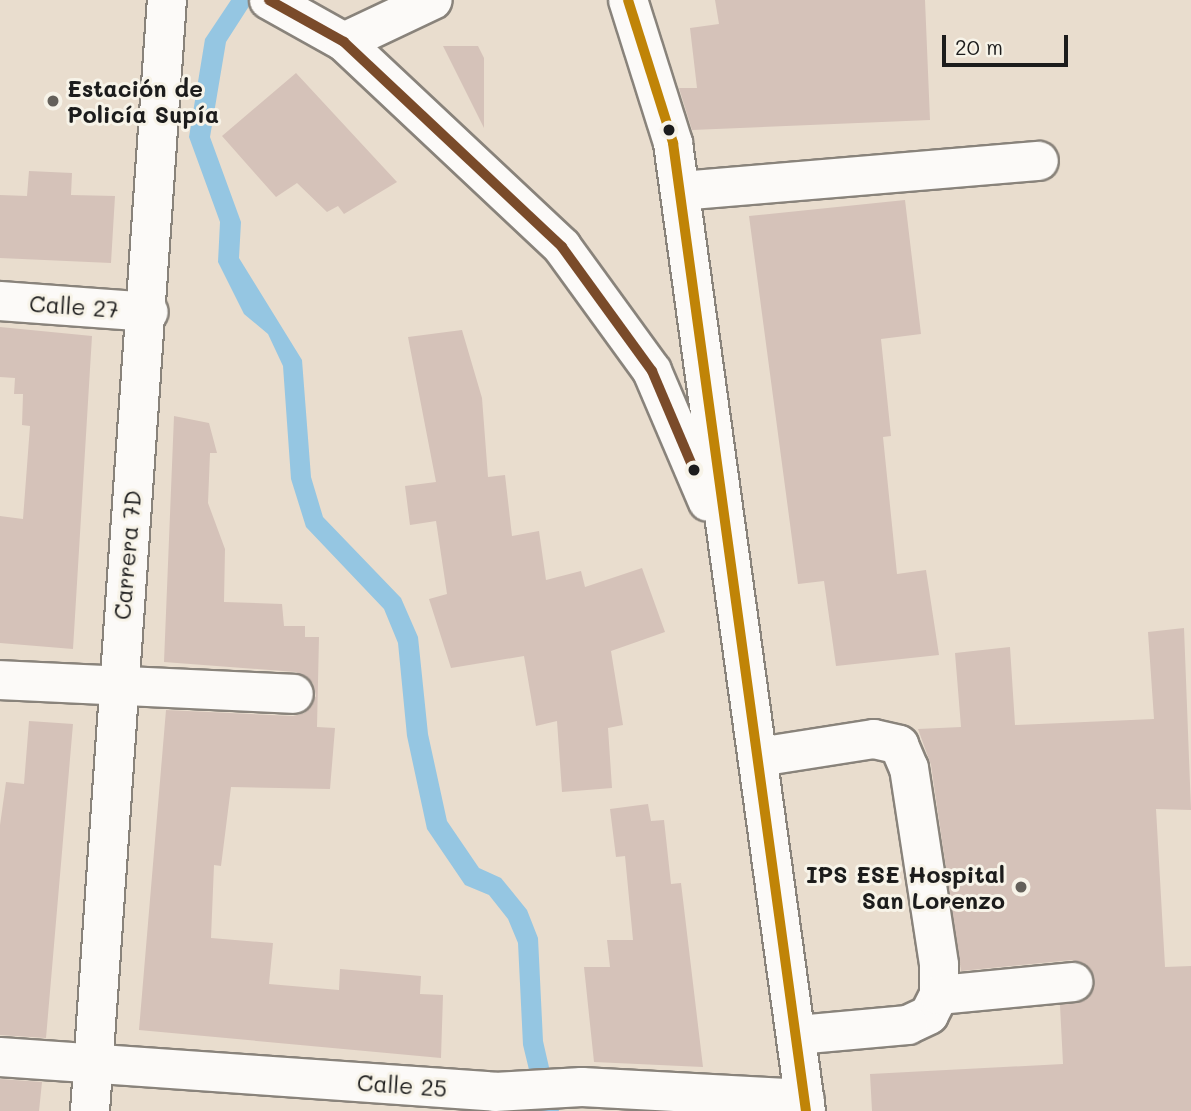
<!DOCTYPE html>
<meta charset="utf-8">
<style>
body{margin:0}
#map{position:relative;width:1191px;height:1111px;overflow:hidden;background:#e9ddce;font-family:Mali,sans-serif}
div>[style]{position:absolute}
.water>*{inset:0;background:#95c6e2}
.building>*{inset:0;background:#d5c2b9}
.roads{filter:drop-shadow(2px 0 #89837b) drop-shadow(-2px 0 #89837b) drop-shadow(0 2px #89837b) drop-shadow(0 -2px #89837b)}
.minor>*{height:38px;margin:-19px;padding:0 19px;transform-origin:19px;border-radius:19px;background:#fcfaf8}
.major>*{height:38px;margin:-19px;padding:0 19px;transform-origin:19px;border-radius:19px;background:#fcfaf8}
.bus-1>*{height:10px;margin:-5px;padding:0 5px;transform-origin:5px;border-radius:5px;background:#7a4b2a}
.bus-2>*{height:10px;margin:-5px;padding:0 5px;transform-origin:5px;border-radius:5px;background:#c08407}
.dots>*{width:19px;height:19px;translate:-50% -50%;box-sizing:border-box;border:4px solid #f7f3e8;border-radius:50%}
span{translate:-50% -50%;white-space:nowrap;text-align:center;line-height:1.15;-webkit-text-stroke:6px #f7f3e8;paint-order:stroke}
.poi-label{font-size:23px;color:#1c1c1c;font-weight:700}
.left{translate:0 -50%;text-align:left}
.right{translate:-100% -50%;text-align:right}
.street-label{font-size:23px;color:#1c1c1c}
.scale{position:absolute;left:942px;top:35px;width:126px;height:32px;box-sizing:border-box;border:4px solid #1c1c1c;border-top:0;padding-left:9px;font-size:21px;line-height:24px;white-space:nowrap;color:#1c1c1c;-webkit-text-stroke:5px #f7f3e8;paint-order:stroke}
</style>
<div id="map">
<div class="water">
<i style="clip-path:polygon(231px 0,253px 0,226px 42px,210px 137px,241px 222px,239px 258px,302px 360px,311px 477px,323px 517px,401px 598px,418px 637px,428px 734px,447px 821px,479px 868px,501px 878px,527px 910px,538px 938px,543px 1041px,559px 1111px,539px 1111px,523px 1045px,518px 943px,508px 919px,489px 895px,465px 885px,427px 829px,407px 736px,398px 643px,384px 609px,306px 527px,291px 479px,283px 366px,268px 334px,244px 314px,218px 262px,220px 222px,189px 137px,205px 39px)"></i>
</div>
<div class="building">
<i style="clip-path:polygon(715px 0,925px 0,930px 120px,692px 130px,679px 88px,697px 88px,690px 28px,719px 24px)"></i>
<i style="clip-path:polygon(443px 46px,478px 46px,484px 58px,484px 128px)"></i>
<i style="clip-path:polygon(296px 73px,397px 182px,344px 214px,338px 206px,327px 212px,297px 183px,276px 197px,222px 136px)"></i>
<i style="clip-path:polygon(29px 171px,72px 173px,71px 195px,115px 196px,111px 263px,0 258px,0 195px,27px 196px)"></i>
<i style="clip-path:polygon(905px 200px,921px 334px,881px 339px,891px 436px,883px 437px,897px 574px,926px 570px,939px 655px,836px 666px,824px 581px,798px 584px,749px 216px)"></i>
<i style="clip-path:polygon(0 327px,92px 336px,73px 649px,0 643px,0 516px,23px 519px,30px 426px,22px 425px,23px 394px,14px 394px,15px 378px,0 377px)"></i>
<i style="clip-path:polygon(462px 330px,482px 398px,488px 477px,505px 475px,512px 536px,539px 531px,546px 580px,581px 571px,585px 587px,642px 568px,665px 632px,611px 651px,623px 725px,608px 728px,612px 788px,562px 792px,557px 721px,536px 726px,524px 656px,451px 668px,429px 599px,447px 594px,436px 521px,410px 525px,405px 486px,436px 482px,408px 337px)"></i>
<i style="clip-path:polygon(174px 416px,209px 423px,217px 453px,210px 453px,208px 503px,225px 549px,224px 602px,282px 604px,284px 626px,305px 626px,305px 637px,319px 637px,317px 727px,335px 728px,330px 789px,231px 787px,221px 866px,214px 865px,211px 938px,273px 943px,269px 984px,339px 990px,340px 969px,421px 976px,420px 994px,443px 995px,441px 1058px,139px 1030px,166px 710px,293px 716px,305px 713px,316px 696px,313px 683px,296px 672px,164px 662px)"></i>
<i style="clip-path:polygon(1184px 628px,1191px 810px,1156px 809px,1165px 967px,1191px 966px,1191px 1111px,872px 1111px,870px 1074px,1063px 1064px,1060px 1005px,1085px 1000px,1093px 990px,1090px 969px,1072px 960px,961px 971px,931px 765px,918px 729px,961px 727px,955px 653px,1010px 647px,1015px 725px,1154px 719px,1148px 632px)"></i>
<i style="clip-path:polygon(29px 721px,73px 724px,46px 1038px,0 1035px,0 825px,6px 782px,24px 784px)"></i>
<i style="clip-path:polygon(648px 804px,651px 821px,664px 820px,671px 884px,681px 883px,703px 1067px,594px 1062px,584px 967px,610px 967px,607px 940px,633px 940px,625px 856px,616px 857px,610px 809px)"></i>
<i style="clip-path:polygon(0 1079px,42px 1082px,39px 1111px,0 1111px)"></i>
</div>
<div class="roads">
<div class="minor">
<i style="left:680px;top:191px;width:360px;rotate:-4.8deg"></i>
<i style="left:0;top:301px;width:149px;rotate:4.2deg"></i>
<i style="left:0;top:680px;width:294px;rotate:2.7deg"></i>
<i style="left:759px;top:757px;width:116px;rotate:-8.9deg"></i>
<i style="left:874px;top:739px;width:26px;rotate:13deg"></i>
<i style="left:899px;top:745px;width:25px;rotate:67deg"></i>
<i style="left:909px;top:768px;width:199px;rotate:81.3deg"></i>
<i style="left:939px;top:965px;width:30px;rotate:90deg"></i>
<i style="left:939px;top:995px;width:22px;rotate:117deg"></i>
<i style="left:929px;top:1015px;width:23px;rotate:155deg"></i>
<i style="left:908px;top:1025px;width:110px;rotate:174.8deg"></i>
<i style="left:939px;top:995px;width:135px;rotate:-5.5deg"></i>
<i style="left:0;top:1057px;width:496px;rotate:4deg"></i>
<i style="left:495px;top:1092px;width:87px;rotate:-3.3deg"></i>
<i style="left:582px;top:1087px;width:223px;rotate:3.1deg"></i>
<i style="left:90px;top:1111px;width:1114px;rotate:-86.04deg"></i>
</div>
<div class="major">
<i style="left:269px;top:0;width:86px;rotate:29.2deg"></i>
<i style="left:344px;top:42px;width:299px;rotate:43.2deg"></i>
<i style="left:562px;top:247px;width:153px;rotate:54deg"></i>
<i style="left:652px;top:371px;width:142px;rotate:66.9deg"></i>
<i style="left:628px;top:0;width:150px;rotate:72.5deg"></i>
<i style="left:673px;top:143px;width:977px;rotate:82.18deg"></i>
<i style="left:344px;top:42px;width:98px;rotate:-25.3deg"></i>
</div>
</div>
<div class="bus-1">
<i style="left:269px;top:0;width:86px;rotate:29.2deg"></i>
<i style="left:344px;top:42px;width:299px;rotate:43.2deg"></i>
<i style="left:562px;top:247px;width:153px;rotate:54deg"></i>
<i style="left:652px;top:371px;width:108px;rotate:67deg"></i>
</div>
<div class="bus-2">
<i style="left:628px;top:0;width:150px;rotate:72.5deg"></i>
<i style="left:673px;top:143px;width:977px;rotate:82.18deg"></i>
</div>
<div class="dots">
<i style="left:53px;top:101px;background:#64605a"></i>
<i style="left:669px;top:130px;background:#1c1c1c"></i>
<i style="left:694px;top:470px;background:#1c1c1c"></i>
<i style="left:1021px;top:887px;background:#64605a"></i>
</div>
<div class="poi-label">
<span class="left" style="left:67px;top:101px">Estación de<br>Policía Supía</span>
<span class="right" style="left:1005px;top:887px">IPS ESE Hospital<br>San Lorenzo</span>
</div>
<div class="street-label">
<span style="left:74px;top:306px;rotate:4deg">Calle 27</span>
<span style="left:127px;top:555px;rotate:-85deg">Carrera 7D</span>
<span style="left:402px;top:1085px;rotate:4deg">Calle 25</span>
</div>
<div class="scale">20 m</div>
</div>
